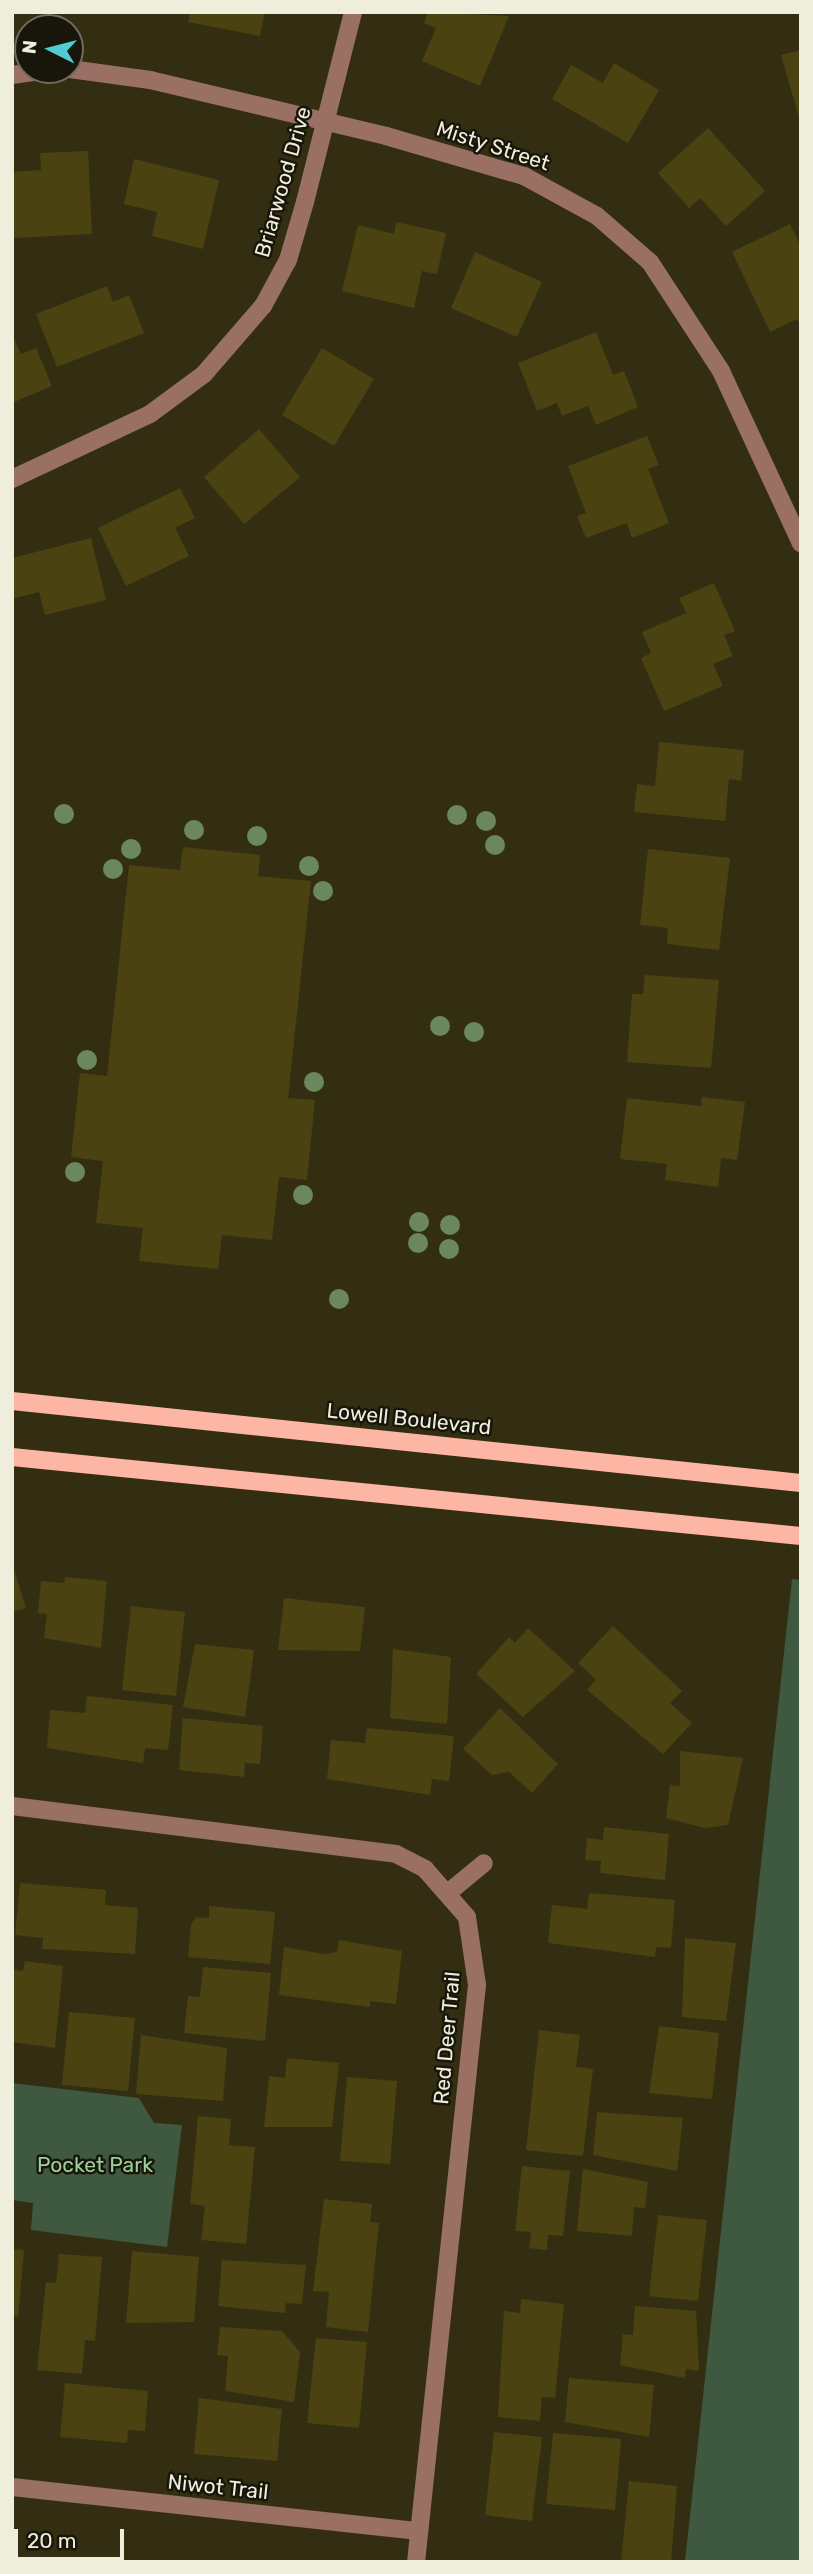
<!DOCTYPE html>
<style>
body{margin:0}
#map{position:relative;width:813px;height:2574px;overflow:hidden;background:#332e12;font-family:Rubik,sans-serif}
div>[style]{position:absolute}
.green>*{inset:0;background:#3f5940}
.building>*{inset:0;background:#4b4212}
.minor>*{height:18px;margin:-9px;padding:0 9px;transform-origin:9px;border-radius:9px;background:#9a7064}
.major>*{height:18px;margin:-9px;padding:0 9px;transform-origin:9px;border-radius:9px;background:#fcb6a3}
.trees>*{width:20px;height:20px;margin:-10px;border-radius:50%;background:#6b885c}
span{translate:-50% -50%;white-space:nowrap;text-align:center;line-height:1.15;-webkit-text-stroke:5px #18160a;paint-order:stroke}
.street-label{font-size:21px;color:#efeddc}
.park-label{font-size:21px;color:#99d199}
.frame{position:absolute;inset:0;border:14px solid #efeddc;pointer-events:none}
.north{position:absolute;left:14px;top:14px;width:70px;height:70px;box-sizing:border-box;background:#18160a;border:2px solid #6e6c5e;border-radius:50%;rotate:276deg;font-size:19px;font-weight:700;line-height:28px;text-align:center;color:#efeddc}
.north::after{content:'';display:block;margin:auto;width:24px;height:32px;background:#51ccd2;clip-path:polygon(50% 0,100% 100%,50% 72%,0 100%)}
.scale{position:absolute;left:14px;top:2529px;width:110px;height:32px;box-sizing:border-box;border:4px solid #efeddc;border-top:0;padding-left:9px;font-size:21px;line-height:24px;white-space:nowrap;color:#efeddc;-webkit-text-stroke:5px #18160a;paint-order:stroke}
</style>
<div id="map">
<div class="green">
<i style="clip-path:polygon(792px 1579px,801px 1580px,801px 2562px,685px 2562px)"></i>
<i style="clip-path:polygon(12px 2083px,139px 2098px,154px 2123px,182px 2125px,167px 2247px,31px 2230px,33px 2203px,12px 2200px)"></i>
</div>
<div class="building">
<i style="clip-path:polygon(190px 12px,265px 12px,260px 36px,188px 22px)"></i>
<i style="clip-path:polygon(428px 12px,509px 16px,480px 86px,422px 61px,436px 28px,424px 23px)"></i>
<i style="clip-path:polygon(801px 50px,801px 121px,800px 121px,781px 55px)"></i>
<i style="clip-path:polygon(614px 63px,659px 90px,628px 143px,552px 99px,571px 65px,603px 83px)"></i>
<i style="clip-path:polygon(708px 128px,765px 191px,726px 226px,700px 198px,689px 208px,658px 173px)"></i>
<i style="clip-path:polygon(88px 151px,92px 234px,13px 238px,12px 172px,41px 170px,40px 153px)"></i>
<i style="clip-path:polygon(134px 159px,219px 180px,203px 249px,152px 236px,157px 212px,124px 204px)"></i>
<i style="clip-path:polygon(396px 222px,446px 233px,437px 274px,422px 271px,414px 308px,342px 291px,358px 225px,394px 234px)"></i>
<i style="clip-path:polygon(790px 224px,801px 247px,801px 326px,797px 319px,770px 332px,732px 252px)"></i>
<i style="clip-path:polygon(475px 252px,542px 282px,517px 337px,451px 308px)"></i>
<i style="clip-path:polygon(107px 286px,113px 302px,129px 295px,144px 333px,57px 367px,36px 314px)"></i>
<i style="clip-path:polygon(596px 332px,613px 375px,624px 371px,638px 407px,596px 425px,588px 406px,562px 416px,557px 403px,537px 411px,518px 363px)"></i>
<i style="clip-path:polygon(12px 334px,21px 354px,36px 348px,52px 386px,12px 403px)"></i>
<i style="clip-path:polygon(322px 348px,374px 379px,334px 446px,282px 415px)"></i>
<i style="clip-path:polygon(259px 429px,300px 477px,244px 524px,204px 477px)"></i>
<i style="clip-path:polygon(647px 436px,659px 465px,648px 469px,669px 523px,632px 538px,627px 523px,586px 538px,577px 516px,586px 513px,568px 466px)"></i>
<i style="clip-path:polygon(180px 488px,195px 518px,175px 528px,189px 556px,126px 586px,98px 528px)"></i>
<i style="clip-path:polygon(91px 538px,106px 600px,45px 615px,39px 592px,12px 599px,12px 558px)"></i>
<i style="clip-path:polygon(714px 583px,735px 631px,724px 635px,733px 656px,713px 664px,723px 686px,664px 711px,641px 658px,651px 653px,642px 632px,686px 613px,679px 598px)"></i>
<i style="clip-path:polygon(659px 742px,744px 750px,741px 781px,729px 779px,725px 821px,634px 812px,637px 784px,655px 786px)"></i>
<i style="clip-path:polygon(183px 847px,260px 855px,258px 876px,311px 881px,288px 1098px,315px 1100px,307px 1180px,279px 1177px,272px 1240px,222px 1235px,218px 1269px,139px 1261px,143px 1228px,96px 1223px,103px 1161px,71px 1157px,80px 1073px,107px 1076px,129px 865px,180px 870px)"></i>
<i style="clip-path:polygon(648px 849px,730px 858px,719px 950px,667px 944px,668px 928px,640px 925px)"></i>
<i style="clip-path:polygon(645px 975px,719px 980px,711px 1068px,627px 1062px,632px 994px,643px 994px)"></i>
<i style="clip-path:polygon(702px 1097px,745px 1102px,737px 1160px,721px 1158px,718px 1187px,665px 1180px,667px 1164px,620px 1159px,627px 1098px,701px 1106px)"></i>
<i style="clip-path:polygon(12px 1563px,26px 1608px,12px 1612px)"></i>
<i style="clip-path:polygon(65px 1577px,107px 1581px,101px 1648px,44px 1638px,47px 1614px,38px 1613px,41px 1581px,64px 1583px)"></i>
<i style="clip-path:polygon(284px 1598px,365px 1607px,360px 1651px,278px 1650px)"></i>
<i style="clip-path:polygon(131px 1606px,185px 1612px,176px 1696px,122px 1690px)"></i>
<i style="clip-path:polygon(613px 1626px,682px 1691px,670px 1703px,692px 1723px,663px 1754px,587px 1690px,596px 1680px,578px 1663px)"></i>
<i style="clip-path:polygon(528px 1628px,575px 1671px,523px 1717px,476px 1674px,509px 1637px,515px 1643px)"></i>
<i style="clip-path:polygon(195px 1644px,254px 1650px,245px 1717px,183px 1707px)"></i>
<i style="clip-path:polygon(393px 1649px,451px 1657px,447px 1724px,390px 1718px)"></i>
<i style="clip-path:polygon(87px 1696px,173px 1705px,168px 1750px,145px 1748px,143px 1763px,47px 1748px,50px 1710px,85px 1713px)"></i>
<i style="clip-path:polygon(500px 1708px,558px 1764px,532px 1793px,509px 1772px,492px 1775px,463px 1749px)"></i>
<i style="clip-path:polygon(183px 1718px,263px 1726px,260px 1764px,245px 1763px,244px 1777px,179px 1770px)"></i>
<i style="clip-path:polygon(367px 1728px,454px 1736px,449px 1781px,432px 1779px,430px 1795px,327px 1779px,331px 1740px,365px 1743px)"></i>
<i style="clip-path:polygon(680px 1751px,743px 1758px,728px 1825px,705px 1828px,666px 1818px,670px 1785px,680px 1786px)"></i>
<i style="clip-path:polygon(604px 1827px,669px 1834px,665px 1880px,600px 1873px,601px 1861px,585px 1860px,587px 1838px,603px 1840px)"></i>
<i style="clip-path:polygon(20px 1883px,106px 1890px,105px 1905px,138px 1908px,135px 1954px,42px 1949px,43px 1938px,15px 1935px)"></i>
<i style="clip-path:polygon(589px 1893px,675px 1900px,671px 1948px,656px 1947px,655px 1957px,548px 1943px,552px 1905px,587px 1909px)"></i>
<i style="clip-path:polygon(209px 1906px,275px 1912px,270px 1964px,188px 1957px,191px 1925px,196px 1917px,209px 1918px)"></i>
<i style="clip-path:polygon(685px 1938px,736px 1943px,726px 2021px,682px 2017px)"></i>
<i style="clip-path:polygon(339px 1940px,402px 1951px,396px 2004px,370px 2001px,370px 2007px,279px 1995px,284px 1947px,324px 1954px,337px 1952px)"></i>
<i style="clip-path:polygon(25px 1961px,63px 1966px,55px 2048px,12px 2042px,12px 1969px,23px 1971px)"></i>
<i style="clip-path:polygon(203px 1967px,271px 1973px,265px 2041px,184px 2033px,188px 1996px,200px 1997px)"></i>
<i style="clip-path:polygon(69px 2012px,135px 2018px,128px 2091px,62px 2085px)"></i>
<i style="clip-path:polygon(659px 2026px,719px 2033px,712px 2099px,649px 2093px)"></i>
<i style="clip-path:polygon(539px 2030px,580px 2035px,576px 2067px,593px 2069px,583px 2156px,526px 2150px)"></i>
<i style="clip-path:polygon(141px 2035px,227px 2048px,223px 2101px,136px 2094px)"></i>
<i style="clip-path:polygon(287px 2058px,339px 2063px,332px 2127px,264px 2127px,269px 2076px,285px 2078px)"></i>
<i style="clip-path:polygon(347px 2077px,397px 2081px,390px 2164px,340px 2161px)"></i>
<i style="clip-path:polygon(597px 2112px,683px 2118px,677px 2171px,593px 2155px)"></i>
<i style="clip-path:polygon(198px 2116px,231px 2119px,229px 2145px,255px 2147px,246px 2244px,201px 2240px,205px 2206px,190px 2204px)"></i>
<i style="clip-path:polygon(522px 2166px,570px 2171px,563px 2236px,548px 2235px,547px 2250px,529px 2248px,531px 2232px,515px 2231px)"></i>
<i style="clip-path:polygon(583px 2169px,648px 2182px,645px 2208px,634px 2207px,632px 2236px,577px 2231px)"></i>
<i style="clip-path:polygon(324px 2199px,372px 2204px,370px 2222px,379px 2223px,368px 2332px,326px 2327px,329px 2292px,313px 2291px)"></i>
<i style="clip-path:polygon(658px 2215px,707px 2220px,698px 2301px,649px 2296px)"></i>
<i style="clip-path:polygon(12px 2249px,24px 2250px,18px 2317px,12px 2316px)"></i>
<i style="clip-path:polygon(132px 2251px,199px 2257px,194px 2322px,126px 2323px)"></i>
<i style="clip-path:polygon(59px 2254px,102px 2257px,95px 2341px,85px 2340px,82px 2374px,37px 2370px,46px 2282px,56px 2283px)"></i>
<i style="clip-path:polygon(222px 2260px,306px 2265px,302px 2304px,286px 2303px,285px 2313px,218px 2306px)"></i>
<i style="clip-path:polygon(521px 2299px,564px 2304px,555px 2398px,542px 2397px,540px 2421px,498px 2417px,504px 2311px,520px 2313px)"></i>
<i style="clip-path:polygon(635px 2306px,696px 2311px,699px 2371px,686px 2369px,685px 2378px,620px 2365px,623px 2334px,633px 2335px)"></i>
<i style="clip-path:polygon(220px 2327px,282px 2331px,300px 2352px,294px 2402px,225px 2391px,228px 2356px,217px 2355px)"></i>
<i style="clip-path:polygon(316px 2338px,367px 2342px,359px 2428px,307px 2423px)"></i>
<i style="clip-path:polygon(569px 2378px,654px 2385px,649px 2437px,565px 2422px)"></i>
<i style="clip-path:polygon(65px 2383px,148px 2391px,145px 2431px,128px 2430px,127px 2443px,60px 2437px)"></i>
<i style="clip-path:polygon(199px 2398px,282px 2409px,277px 2461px,194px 2454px)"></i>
<i style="clip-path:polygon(494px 2432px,542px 2437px,532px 2521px,485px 2515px)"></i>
<i style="clip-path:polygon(553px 2433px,621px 2439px,615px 2510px,546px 2504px)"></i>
<i style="clip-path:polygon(629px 2481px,677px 2486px,671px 2562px,621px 2562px)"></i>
</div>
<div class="minor">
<i style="left:70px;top:69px;width:81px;rotate:7.8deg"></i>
<i style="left:150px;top:80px;width:243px;rotate:13.3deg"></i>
<i style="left:386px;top:136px;width:144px;rotate:16.2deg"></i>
<i style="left:524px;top:176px;width:83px;rotate:28.7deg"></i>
<i style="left:597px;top:216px;width:70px;rotate:41deg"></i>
<i style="left:650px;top:262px;width:130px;rotate:56.9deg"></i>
<i style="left:721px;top:371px;width:190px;rotate:65.1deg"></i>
<i style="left:12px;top:75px;width:37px;rotate:-8deg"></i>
<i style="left:12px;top:479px;width:153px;rotate:-25.2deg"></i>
<i style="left:150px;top:414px;width:67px;rotate:-36.5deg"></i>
<i style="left:204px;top:374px;width:90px;rotate:-49.1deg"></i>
<i style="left:263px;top:306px;width:52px;rotate:-61.5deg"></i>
<i style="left:288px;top:260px;width:60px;rotate:-73.7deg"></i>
<i style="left:305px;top:202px;width:196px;rotate:-75.8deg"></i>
<i style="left:12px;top:1806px;width:387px;rotate:7.1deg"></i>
<i style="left:396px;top:1854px;width:33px;rotate:27deg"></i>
<i style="left:425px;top:1869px;width:64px;rotate:48.8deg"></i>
<i style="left:467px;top:1917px;width:69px;rotate:81.6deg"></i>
<i style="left:477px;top:1985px;width:580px;rotate:96.03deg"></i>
<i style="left:449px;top:1892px;width:45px;rotate:-39.6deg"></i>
<i style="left:12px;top:2487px;width:409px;rotate:6.2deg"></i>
</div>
<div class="major">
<i style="left:12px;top:1401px;width:793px;rotate:5.93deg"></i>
<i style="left:12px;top:1457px;width:793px;rotate:5.72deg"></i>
</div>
<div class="trees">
<i style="left:64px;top:814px"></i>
<i style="left:457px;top:815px"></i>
<i style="left:486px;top:821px"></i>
<i style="left:194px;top:830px"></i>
<i style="left:257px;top:836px"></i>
<i style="left:495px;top:845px"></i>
<i style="left:131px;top:849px"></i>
<i style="left:309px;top:866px"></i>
<i style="left:113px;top:869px"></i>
<i style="left:323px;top:891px"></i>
<i style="left:440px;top:1026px"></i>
<i style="left:474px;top:1032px"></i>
<i style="left:87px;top:1060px"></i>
<i style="left:314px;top:1082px"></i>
<i style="left:75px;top:1172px"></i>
<i style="left:303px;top:1195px"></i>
<i style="left:419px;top:1222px"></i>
<i style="left:450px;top:1225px"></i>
<i style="left:418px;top:1243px"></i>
<i style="left:449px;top:1249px"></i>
<i style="left:339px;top:1299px"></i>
</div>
<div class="street-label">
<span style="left:493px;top:146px;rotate:18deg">Misty Street</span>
<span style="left:283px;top:182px;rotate:-74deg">Briarwood Drive</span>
<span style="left:409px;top:1419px;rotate:6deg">Lowell Boulevard</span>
<span style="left:447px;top:2038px;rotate:-85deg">Red Deer Trail</span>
<span style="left:218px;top:2487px;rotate:6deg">Niwot Trail</span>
</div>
<div class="park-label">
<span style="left:95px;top:2165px">Pocket Park</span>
</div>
<div class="frame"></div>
<div class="north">N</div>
<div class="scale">20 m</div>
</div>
